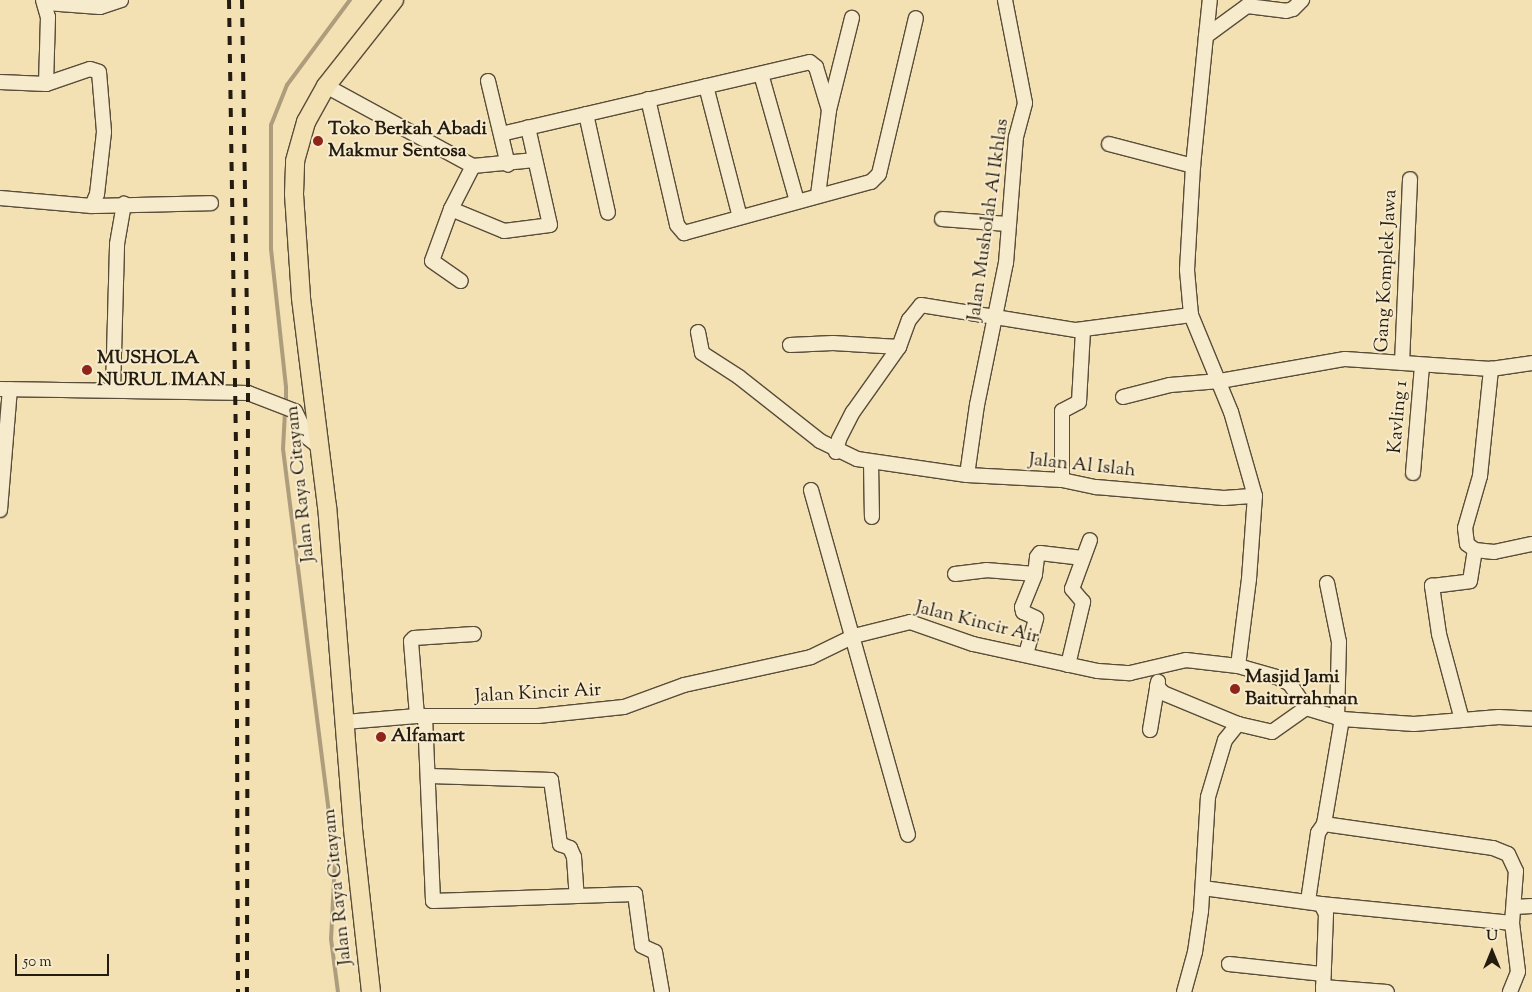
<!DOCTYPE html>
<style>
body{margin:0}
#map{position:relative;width:1532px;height:992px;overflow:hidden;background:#f3e0b3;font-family:"Sorts Mill Goudy",serif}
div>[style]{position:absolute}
.stream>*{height:4px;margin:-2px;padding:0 2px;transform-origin:2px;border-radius:2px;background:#ad9d7c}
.roads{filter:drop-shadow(1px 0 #584d39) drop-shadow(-1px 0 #584d39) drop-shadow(0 1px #584d39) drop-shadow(0 -1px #584d39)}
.minor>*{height:14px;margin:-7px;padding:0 7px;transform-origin:7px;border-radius:7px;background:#f7ebce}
.major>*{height:18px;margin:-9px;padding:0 9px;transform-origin:9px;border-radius:9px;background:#f3e0b3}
.rail>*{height:4px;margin-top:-2px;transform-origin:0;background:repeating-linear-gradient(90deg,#251c10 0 9px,transparent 0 18px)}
.dots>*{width:14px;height:14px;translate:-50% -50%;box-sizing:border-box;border:2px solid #f7ebce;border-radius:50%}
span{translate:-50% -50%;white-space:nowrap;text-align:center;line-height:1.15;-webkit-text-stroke:4px #f7ebce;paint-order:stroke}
.poi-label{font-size:19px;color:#251c10;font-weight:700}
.left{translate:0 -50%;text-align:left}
.street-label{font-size:19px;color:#251c10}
.north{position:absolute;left:1467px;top:927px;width:50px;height:50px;-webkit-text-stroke:4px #f7ebce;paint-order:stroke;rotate:0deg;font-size:14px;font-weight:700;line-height:20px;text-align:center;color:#251c10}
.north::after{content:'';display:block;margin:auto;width:18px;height:22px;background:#251c10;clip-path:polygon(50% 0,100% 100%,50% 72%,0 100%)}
.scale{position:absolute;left:15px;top:954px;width:94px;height:22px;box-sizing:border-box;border:2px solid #251c10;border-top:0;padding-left:6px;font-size:15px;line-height:18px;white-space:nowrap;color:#251c10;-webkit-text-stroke:4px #f7ebce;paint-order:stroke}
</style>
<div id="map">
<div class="stream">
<i style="left:286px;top:404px;width:17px;rotate:-90deg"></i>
<i style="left:286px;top:387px;width:139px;rotate:-96.2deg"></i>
<i style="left:271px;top:249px;width:124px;rotate:-90deg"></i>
<i style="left:271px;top:125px;width:43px;rotate:-68.2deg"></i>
<i style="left:287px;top:85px;width:106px;rotate:-53.5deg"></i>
<i style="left:285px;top:411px;width:38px;rotate:93deg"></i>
<i style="left:283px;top:449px;width:415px;rotate:82.8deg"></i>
<i style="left:335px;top:861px;width:78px;rotate:92.9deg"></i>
<i style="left:331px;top:939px;width:53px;rotate:82.5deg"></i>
</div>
<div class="roads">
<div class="minor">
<i style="left:43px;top:0;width:18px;rotate:74deg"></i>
<i style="left:48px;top:17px;width:67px;rotate:91.7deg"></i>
<i style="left:46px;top:3px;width:54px;rotate:4.2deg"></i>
<i style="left:100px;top:7px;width:22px;rotate:-18deg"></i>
<i style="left:1206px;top:36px;width:36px;rotate:-84deg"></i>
<i style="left:761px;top:74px;width:132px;rotate:74.2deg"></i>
<i style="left:488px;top:81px;width:86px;rotate:76.6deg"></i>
<i style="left:0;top:82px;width:46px;rotate:2.5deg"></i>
<i style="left:46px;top:84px;width:46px;rotate:-18.8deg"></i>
<i style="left:90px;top:69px;width:9px;rotate:18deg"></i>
<i style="left:99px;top:72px;width:60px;rotate:85.2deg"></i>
<i style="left:104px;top:132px;width:62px;rotate:96.4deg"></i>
<i style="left:97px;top:194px;width:13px;rotate:113deg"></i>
<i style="left:326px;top:86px;width:167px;rotate:28.6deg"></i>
<i style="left:473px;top:166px;width:62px;rotate:-5.5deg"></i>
<i style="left:706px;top:86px;width:135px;rotate:75.5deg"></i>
<i style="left:648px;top:99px;width:129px;rotate:77deg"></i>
<i style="left:677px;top:225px;width:11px;rotate:49deg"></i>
<i style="left:684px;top:233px;width:194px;rotate:-15.3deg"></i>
<i style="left:871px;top:182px;width:11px;rotate:-45deg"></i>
<i style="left:879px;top:174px;width:160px;rotate:-76.7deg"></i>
<i style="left:586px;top:114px;width:101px;rotate:77.5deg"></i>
<i style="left:501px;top:134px;width:317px;rotate:-13.1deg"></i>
<i style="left:810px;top:62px;width:8px;rotate:40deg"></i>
<i style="left:816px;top:67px;width:45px;rotate:73.2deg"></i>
<i style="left:1109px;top:144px;width:87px;rotate:14.7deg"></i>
<i style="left:473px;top:166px;width:48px;rotate:117.1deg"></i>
<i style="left:451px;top:209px;width:57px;rotate:22.5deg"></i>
<i style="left:504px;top:231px;width:46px;rotate:-7.4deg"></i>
<i style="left:550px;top:225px;width:100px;rotate:-102.7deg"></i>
<i style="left:818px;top:195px;width:86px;rotate:-82.6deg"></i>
<i style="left:829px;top:110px;width:95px;rotate:-76deg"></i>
<i style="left:0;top:198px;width:92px;rotate:5deg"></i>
<i style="left:92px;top:206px;width:119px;rotate:-1.4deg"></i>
<i style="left:451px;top:209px;width:55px;rotate:110.1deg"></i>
<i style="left:432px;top:261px;width:35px;rotate:35deg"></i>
<i style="left:942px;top:219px;width:65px;rotate:4.4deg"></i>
<i style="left:698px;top:332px;width:21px;rotate:79deg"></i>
<i style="left:702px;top:353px;width:44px;rotate:33deg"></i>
<i style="left:739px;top:377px;width:103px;rotate:38.3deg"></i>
<i style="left:820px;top:441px;width:41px;rotate:25.9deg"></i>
<i style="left:857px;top:459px;width:111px;rotate:8.3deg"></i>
<i style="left:967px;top:475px;width:95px;rotate:3deg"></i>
<i style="left:1062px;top:480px;width:35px;rotate:12deg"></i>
<i style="left:1096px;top:487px;width:128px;rotate:4.9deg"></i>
<i style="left:1224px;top:498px;width:31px;rotate:-4deg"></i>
<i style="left:790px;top:345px;width:43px;rotate:-2.7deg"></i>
<i style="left:833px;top:343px;width:66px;rotate:3.5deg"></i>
<i style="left:1402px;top:363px;width:184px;rotate:-87.5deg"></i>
<i style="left:0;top:389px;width:248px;rotate:0.9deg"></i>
<i style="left:248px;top:393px;width:50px;rotate:21deg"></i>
<i style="left:295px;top:411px;width:30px;rotate:64deg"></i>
<i style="left:308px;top:438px;width:13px;rotate:39deg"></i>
<i style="left:113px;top:390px;width:146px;rotate:-88.4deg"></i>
<i style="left:117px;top:244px;width:41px;rotate:-80.1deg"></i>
<i style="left:1123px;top:397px;width:49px;rotate:-14.3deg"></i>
<i style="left:1170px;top:385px;width:50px;rotate:-4.6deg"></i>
<i style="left:1220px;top:381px;width:127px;rotate:-10deg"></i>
<i style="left:1345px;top:359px;width:146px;rotate:3.9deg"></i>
<i style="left:1491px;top:369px;width:41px;rotate:-8.3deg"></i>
<i style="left:836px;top:452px;width:13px;rotate:-77deg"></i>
<i style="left:839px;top:439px;width:30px;rotate:-63deg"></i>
<i style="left:853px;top:412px;width:80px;rotate:-54.7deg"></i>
<i style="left:899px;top:347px;width:29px;rotate:-70deg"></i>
<i style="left:909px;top:320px;width:19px;rotate:-51deg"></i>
<i style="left:921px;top:305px;width:157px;rotate:9.2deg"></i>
<i style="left:1076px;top:330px;width:116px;rotate:-7.4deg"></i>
<i style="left:871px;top:462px;width:55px;rotate:89deg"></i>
<i style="left:1413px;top:473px;width:108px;rotate:-85.2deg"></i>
<i style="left:967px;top:475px;width:71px;rotate:-81.9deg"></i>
<i style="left:977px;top:405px;width:145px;rotate:-78.5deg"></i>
<i style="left:1006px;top:263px;width:126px;rotate:-85.5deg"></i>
<i style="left:1016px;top:137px;width:35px;rotate:-75deg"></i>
<i style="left:1025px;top:103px;width:105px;rotate:-101deg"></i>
<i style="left:1062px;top:480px;width:69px;rotate:-90deg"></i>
<i style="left:1062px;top:411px;width:19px;rotate:-28deg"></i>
<i style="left:1079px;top:402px;width:72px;rotate:-86.8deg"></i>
<i style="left:811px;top:490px;width:358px;rotate:74.3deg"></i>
<i style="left:0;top:510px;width:121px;rotate:-85.3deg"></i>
<i style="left:1475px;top:550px;width:10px;rotate:-143deg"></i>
<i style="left:1467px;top:544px;width:16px;rotate:-97deg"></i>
<i style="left:1465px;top:528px;width:54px;rotate:-73.9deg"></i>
<i style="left:1480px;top:476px;width:108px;rotate:-84.1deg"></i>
<i style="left:955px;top:574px;width:31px;rotate:-7deg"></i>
<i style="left:986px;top:570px;width:49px;rotate:4.7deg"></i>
<i style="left:1327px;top:583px;width:60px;rotate:78.5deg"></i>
<i style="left:1339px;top:642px;width:76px;rotate:91.5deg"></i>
<i style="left:1026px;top:654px;width:37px;rotate:-74deg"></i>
<i style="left:1036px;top:618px;width:14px;rotate:-155deg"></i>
<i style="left:1023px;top:612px;width:5px;rotate:-101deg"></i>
<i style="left:1022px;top:607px;width:35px;rotate:-68deg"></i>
<i style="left:1035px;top:574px;width:17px;rotate:-83deg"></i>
<i style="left:1037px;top:557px;width:5px;rotate:-53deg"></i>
<i style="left:1040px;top:553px;width:43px;rotate:6.6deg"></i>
<i style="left:1068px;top:665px;width:65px;rotate:-76.6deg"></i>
<i style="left:1083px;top:602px;width:17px;rotate:-130deg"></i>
<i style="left:1072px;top:589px;width:52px;rotate:-69.8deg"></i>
<i style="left:1238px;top:666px;width:88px;rotate:-82.8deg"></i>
<i style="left:1249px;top:579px;width:83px;rotate:-85.9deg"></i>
<i style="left:1255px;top:496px;width:87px;rotate:-105.9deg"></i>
<i style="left:1231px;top:412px;width:105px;rotate:-112.4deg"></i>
<i style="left:1191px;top:315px;width:45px;rotate:-95.1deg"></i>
<i style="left:1187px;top:270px;width:104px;rotate:-86.7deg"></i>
<i style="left:1193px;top:166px;width:131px;rotate:-84.3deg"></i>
<i style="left:1206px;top:36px;width:51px;rotate:-36.2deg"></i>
<i style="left:1247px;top:6px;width:39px;rotate:7deg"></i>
<i style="left:1286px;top:11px;width:7px;rotate:-16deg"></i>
<i style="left:1293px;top:9px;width:13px;rotate:-45deg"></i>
<i style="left:1157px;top:686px;width:9px;rotate:49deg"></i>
<i style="left:1163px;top:693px;width:81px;rotate:22.5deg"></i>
<i style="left:417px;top:716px;width:75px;rotate:-94.6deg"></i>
<i style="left:411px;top:641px;width:4px;rotate:-45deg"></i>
<i style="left:414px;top:638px;width:60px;rotate:-3.8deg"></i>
<i style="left:425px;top:717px;width:184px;rotate:87.5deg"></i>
<i style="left:433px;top:901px;width:202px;rotate:-2deg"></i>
<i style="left:635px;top:894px;width:52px;rotate:82.3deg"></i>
<i style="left:642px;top:946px;width:14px;rotate:25deg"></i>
<i style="left:655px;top:952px;width:41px;rotate:80.1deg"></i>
<i style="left:1462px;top:720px;width:89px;rotate:-105deg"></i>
<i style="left:1439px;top:634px;width:49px;rotate:-98.3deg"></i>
<i style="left:1432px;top:586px;width:38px;rotate:-7deg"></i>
<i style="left:1470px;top:581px;width:31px;rotate:-81deg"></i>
<i style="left:1475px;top:550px;width:19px;rotate:6deg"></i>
<i style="left:1494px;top:552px;width:39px;rotate:-12deg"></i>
<i style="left:345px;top:722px;width:72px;rotate:-4.8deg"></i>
<i style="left:417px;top:716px;width:121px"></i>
<i style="left:538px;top:716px;width:86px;rotate:-6deg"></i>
<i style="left:624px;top:707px;width:64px;rotate:-20.1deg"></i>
<i style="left:684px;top:685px;width:130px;rotate:-12.4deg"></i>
<i style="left:811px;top:657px;width:48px;rotate:-26deg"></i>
<i style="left:854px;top:636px;width:58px;rotate:-14deg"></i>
<i style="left:910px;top:622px;width:67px;rotate:19.2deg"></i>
<i style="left:973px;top:644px;width:128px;rotate:12.2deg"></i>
<i style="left:1098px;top:671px;width:32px;rotate:4deg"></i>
<i style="left:1130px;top:673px;width:57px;rotate:-13.1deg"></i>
<i style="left:1186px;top:660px;width:52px;rotate:6.6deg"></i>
<i style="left:1238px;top:666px;width:41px;rotate:15.8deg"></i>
<i style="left:1277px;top:677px;width:15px;rotate:28deg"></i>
<i style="left:1290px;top:684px;width:29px;rotate:56deg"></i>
<i style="left:1306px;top:708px;width:38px;rotate:17deg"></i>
<i style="left:1342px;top:719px;width:72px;rotate:4deg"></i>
<i style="left:1414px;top:724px;width:85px;rotate:-4.7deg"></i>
<i style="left:1499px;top:717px;width:33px;rotate:3deg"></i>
<i style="left:1150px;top:730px;width:49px;rotate:-80.5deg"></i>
<i style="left:430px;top:776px;width:121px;rotate:1.9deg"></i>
<i style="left:551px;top:780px;width:65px;rotate:82deg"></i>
<i style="left:560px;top:844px;width:11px;rotate:22deg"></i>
<i style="left:570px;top:848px;width:10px;rotate:66deg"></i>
<i style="left:574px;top:857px;width:39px;rotate:86deg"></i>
<i style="left:1324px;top:824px;width:107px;rotate:-80.3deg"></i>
<i style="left:1203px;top:888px;width:119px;rotate:7.7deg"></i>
<i style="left:1321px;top:904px;width:192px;rotate:5.7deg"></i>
<i style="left:1308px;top:901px;width:69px;rotate:-81.6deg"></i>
<i style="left:1318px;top:833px;width:11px;rotate:-56deg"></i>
<i style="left:1324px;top:824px;width:171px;rotate:8.1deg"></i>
<i style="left:1493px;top:848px;width:16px;rotate:22deg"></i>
<i style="left:1508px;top:854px;width:19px;rotate:65deg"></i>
<i style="left:1516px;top:871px;width:52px;rotate:94.4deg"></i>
<i style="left:1512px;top:923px;width:49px;rotate:83deg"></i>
<i style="left:1518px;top:972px;width:22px;rotate:112deg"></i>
<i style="left:1321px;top:904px;width:11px;rotate:63deg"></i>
<i style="left:1326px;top:914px;width:78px;rotate:92.2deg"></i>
<i style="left:1514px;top:907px;width:18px;rotate:-3deg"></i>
<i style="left:1229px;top:964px;width:95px;rotate:6.1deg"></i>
<i style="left:1323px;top:987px;width:64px;rotate:4.5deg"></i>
<i style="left:1184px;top:992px;width:41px;rotate:-74.6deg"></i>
<i style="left:1195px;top:952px;width:41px;rotate:-81.7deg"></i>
<i style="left:1201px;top:911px;width:114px;rotate:-86.5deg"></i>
<i style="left:1208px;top:797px;width:59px;rotate:-73.4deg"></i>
<i style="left:1225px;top:740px;width:21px;rotate:-51deg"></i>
<i style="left:1238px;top:724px;width:35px;rotate:13deg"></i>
<i style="left:1272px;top:732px;width:42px;rotate:-35.2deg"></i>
</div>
<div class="major">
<i style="left:371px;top:992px;width:165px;rotate:-96.3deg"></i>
<i style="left:353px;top:828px;width:322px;rotate:-94.6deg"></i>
<i style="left:327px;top:507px;width:212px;rotate:-97.1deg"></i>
<i style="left:301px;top:297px;width:103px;rotate:-93.9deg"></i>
<i style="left:294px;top:194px;width:33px;rotate:-88deg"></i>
<i style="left:295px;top:161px;width:41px;rotate:-74.2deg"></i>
<i style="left:306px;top:122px;width:41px;rotate:-60.9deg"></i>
<i style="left:326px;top:86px;width:110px;rotate:-51.7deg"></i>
</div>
</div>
<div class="rail">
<i style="left:229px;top:0;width:467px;rotate:89.1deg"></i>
<i style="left:236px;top:467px;width:525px;rotate:89.78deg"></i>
<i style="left:242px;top:0;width:393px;rotate:89.1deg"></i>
<i style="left:248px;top:393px;width:599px;rotate:90.1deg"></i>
</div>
<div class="dots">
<i style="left:318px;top:141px;background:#8f2418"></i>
<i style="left:87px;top:370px;background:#8f2418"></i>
<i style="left:1235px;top:689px;background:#8f2418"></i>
<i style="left:381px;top:737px;background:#8f2418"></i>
</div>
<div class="poi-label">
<span class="left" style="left:328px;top:141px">Toko Berkah Abadi<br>Makmur Sentosa</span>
<span class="left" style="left:97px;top:370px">MUSHOLA<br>NURUL IMAN</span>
<span class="left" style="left:1245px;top:689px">Masjid Jami<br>Baiturrahman</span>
<span class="left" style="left:391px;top:737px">Alfamart</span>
</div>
<div class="street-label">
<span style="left:989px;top:220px;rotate:-82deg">Jalan Musholah Al Ikhlas</span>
<span style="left:1387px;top:271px;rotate:-87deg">Gang Komplek Jawa</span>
<span style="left:1399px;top:417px;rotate:-85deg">Kavling 1</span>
<span style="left:1082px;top:466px;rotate:6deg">Jalan Al Islah</span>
<span style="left:301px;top:484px;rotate:-96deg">Jalan Raya Citayam</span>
<span style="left:977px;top:623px;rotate:14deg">Jalan Kincir Air</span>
<span style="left:538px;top:694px;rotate:-3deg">Jalan Kincir Air</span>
<span style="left:338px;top:887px;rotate:-96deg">Jalan Raya Citayam</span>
</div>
<div class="north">U</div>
<div class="scale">50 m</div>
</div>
